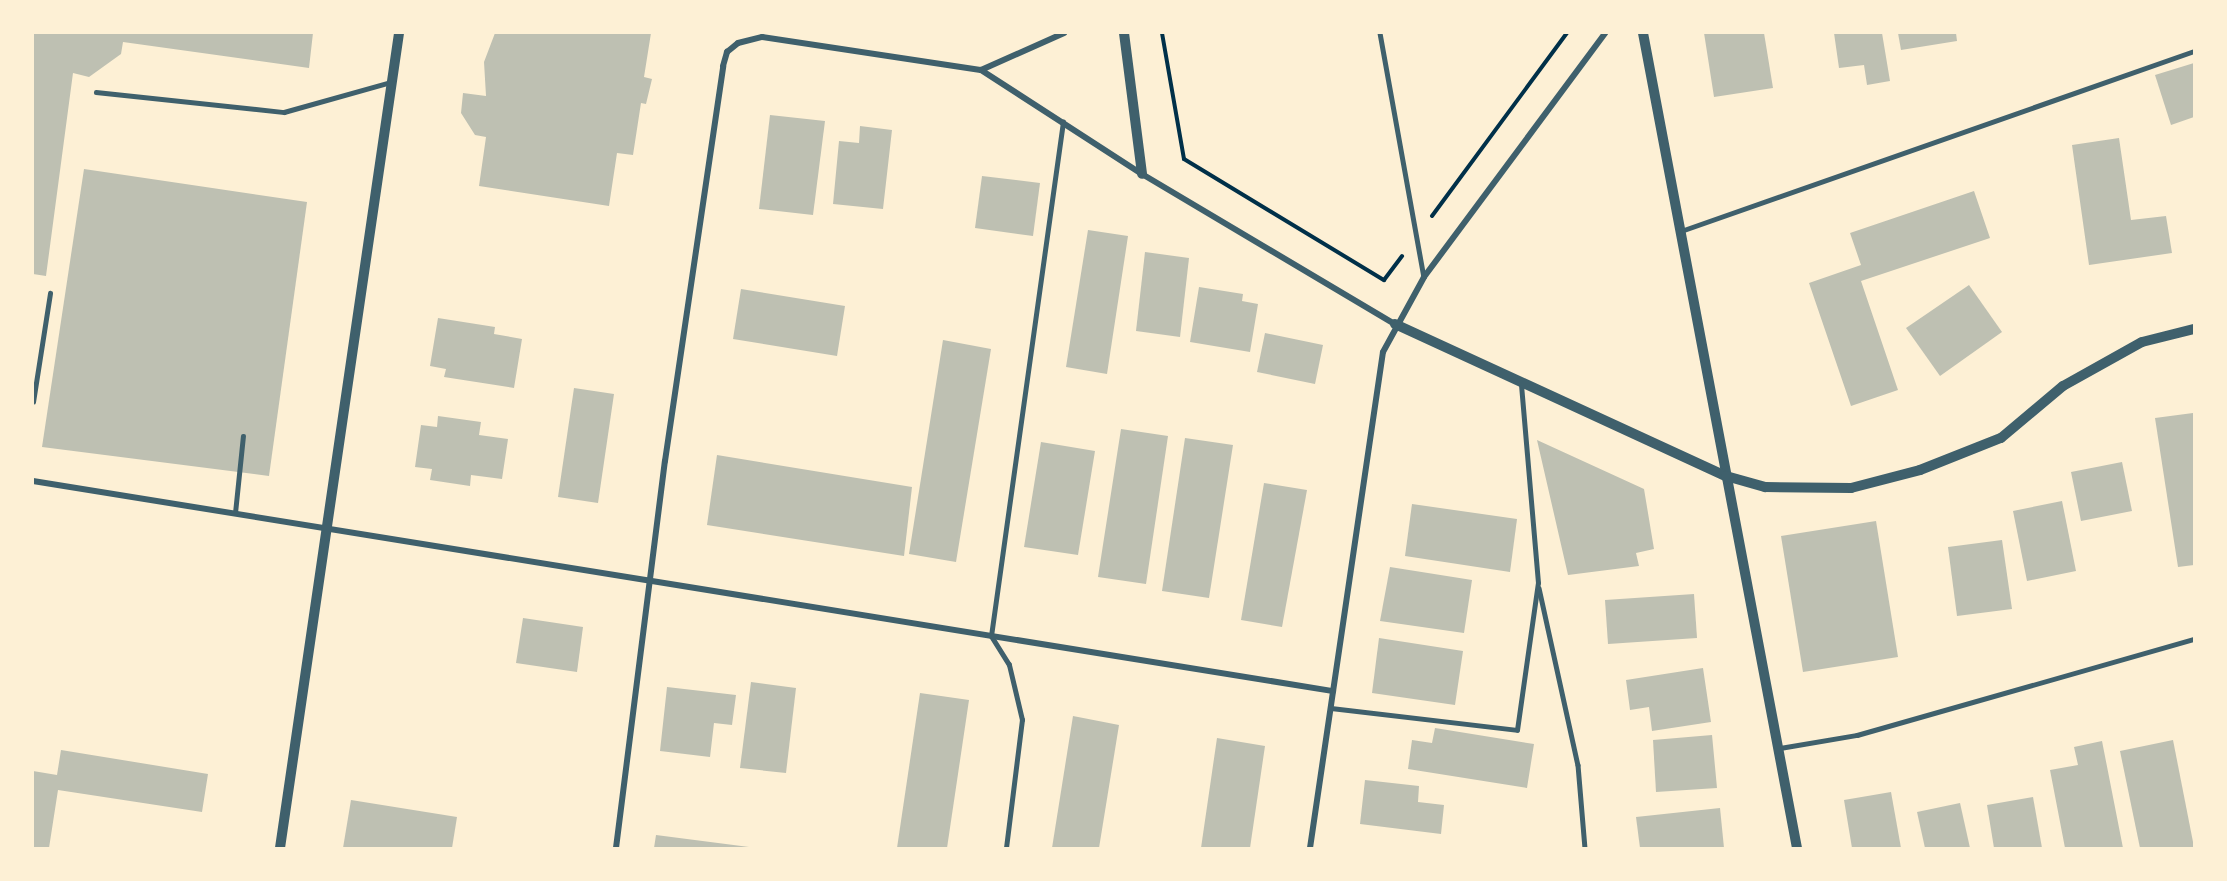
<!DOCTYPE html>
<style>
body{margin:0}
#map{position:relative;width:2227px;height:881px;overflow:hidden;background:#fdf0d5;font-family:"Work Sans",sans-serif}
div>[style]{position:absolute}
.building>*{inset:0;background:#bec0b2}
.path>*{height:4px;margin:-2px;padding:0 2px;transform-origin:2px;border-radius:2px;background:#003049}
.service>*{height:4.5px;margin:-2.25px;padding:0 2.25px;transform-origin:2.25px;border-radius:2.25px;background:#3f606c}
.minor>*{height:6px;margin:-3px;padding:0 3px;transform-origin:3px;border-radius:3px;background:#3f606c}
.tertiary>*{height:10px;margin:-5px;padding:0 5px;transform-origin:5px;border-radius:5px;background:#3f606c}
span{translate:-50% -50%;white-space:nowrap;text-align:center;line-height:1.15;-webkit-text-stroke:4.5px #fdf0d5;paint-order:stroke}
.frame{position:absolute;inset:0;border:34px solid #fdf0d5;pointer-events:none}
</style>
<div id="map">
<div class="building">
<i style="clip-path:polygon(33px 33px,313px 33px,309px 68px,123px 42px,121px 54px,89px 77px,73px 73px,46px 276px,33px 274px)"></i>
<i style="clip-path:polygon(495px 33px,651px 33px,644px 77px,652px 79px,646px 104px,641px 103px,633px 155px,617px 153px,609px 206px,479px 186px,486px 137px,475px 135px,461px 113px,463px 93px,486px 96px,484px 62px)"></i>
<i style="clip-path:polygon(1704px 33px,1764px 33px,1773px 88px,1714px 97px)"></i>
<i style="clip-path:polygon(1834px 33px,1882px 33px,1890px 81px,1867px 85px,1864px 65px,1839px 68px)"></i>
<i style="clip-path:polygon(1898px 33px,1956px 33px,1957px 41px,1901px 50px)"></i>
<i style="clip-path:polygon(2194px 63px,2194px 117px,2171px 125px,2155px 75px)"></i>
<i style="clip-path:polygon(770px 115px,825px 121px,813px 215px,759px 209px)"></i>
<i style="clip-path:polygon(860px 126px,892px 130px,883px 209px,833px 204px,839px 141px,859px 143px)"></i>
<i style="clip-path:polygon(2119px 138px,2131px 220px,2166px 216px,2172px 253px,2089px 265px,2072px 145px)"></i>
<i style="clip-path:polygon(84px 169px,307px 202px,269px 476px,42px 447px)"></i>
<i style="clip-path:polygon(982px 176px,1040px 183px,1033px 236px,975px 228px)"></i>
<i style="clip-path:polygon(1974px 191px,1990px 238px,1861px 281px,1898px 390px,1851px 406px,1809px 283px,1861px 265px,1850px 233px)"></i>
<i style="clip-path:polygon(1088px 230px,1128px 236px,1107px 374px,1066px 367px)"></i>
<i style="clip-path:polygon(1145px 252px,1189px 258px,1180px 337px,1136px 331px)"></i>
<i style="clip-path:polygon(1969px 285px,2002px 332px,1940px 376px,1906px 328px)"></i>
<i style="clip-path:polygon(1199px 287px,1243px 294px,1242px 301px,1258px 304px,1250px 352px,1190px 342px)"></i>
<i style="clip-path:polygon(741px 289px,845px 306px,837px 356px,733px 339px)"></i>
<i style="clip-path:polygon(438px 318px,495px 327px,494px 334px,522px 339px,514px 388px,444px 377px,446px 369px,430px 366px)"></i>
<i style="clip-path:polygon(1265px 333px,1323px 345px,1315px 384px,1257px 372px)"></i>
<i style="clip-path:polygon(943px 340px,991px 349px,956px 562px,909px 554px)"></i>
<i style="clip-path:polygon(574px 388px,614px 394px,598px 503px,558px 497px)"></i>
<i style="clip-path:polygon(2193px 413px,2194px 565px,2178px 567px,2155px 418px)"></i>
<i style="clip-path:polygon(438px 416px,481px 422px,479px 435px,508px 439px,502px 479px,471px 475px,470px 486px,430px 480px,432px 469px,415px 467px,421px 425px,437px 427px)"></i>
<i style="clip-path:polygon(1121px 429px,1168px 436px,1146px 584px,1098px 577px)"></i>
<i style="clip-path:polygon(1185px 438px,1233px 445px,1209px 598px,1162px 591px)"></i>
<i style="clip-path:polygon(1537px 440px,1644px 489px,1654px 549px,1636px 553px,1639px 566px,1568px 575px)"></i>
<i style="clip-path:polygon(1041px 442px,1095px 451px,1078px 555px,1024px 547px)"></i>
<i style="clip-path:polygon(717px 455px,912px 487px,904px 556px,707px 525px)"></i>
<i style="clip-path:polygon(2122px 462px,2132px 511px,2081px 521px,2071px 472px)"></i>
<i style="clip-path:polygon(1264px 483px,1307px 490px,1282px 627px,1241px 620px)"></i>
<i style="clip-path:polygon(2062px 501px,2076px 571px,2027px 581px,2013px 511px)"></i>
<i style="clip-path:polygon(1412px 504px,1517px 519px,1510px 572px,1405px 556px)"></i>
<i style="clip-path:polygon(1876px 521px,1898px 657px,1803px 672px,1781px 536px)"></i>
<i style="clip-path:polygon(2002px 540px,2012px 609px,1957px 616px,1948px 547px)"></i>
<i style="clip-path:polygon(1390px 567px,1472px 580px,1464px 633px,1380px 621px)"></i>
<i style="clip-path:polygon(1694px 594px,1697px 638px,1608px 644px,1605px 600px)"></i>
<i style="clip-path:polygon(523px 618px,583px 627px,577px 672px,516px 663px)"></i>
<i style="clip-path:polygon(1379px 638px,1463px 651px,1455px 705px,1372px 693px)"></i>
<i style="clip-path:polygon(1703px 668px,1711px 722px,1652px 731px,1649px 707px,1630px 710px,1626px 680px)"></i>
<i style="clip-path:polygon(751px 682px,796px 688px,786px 773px,740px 768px)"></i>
<i style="clip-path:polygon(667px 687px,736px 695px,732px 725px,714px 723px,710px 757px,660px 751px)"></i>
<i style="clip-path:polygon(920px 693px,969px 700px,947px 848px,897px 848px)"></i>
<i style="clip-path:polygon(1073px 716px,1119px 725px,1099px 848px,1052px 848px)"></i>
<i style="clip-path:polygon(1435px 728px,1534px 744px,1527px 788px,1408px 769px,1412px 740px,1432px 743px)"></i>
<i style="clip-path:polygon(1712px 735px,1717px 788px,1656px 792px,1653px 740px)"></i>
<i style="clip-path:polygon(1217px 738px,1265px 746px,1250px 848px,1201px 848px)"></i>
<i style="clip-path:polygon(2173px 740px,2194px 847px,2140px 848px,2120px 751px)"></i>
<i style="clip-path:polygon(2102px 741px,2123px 848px,2065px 848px,2050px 770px,2078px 765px,2074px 747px)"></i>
<i style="clip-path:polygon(61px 750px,208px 774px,202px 812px,58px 790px,49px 848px,33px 848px,33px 771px,57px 775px)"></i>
<i style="clip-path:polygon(1365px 780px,1419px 786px,1418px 802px,1444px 805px,1441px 834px,1360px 824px)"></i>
<i style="clip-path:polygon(1891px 792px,1901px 848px,1852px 848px,1844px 800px)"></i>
<i style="clip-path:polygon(2033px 797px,2042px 848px,1994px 848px,1987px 805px)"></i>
<i style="clip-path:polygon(351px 800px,457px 817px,452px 848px,343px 848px)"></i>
<i style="clip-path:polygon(1960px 803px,1970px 848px,1925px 848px,1917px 812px)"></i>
<i style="clip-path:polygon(1720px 808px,1724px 848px,1640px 848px,1636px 817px)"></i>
<i style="clip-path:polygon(656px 835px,749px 847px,749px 848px,654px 848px)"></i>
</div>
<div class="path">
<i style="left:1162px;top:33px;width:128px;rotate:80.1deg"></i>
<i style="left:1184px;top:159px;width:234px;rotate:31.2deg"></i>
<i style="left:1384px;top:280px;width:30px;rotate:-53deg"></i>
<i style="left:1432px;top:216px;width:227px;rotate:-53.6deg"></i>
</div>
<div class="service">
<i style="left:1380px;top:33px;width:248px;rotate:79.8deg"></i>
<i style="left:96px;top:92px;width:189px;rotate:6.1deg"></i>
<i style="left:284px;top:112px;width:111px;rotate:-15.7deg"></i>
<i style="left:1681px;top:231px;width:544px;rotate:-19.33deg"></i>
<i style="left:33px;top:402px;width:110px;rotate:-81.1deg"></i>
<i style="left:235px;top:513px;width:77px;rotate:-84.1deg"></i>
<i style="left:1539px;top:588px;width:181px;rotate:77.6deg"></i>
<i style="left:1578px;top:765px;width:83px;rotate:85.2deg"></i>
<i style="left:1331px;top:708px;width:187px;rotate:6.7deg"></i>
<i style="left:1517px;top:730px;width:148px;rotate:-81.9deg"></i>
<i style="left:1538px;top:583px;width:200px;rotate:-94.9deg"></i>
<i style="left:1780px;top:748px;width:78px;rotate:-9.6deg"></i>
<i style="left:1857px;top:735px;width:350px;rotate:-15.9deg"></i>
<i style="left:1006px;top:848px;width:129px;rotate:-82.9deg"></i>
<i style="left:1022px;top:720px;width:57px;rotate:-103.3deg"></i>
<i style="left:1009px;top:665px;width:34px;rotate:-122deg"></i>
<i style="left:991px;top:636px;width:519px;rotate:-82.03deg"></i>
</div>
<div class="minor">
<i style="left:981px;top:70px;width:91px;rotate:-24deg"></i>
<i style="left:33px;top:481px;width:1317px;rotate:9.18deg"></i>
<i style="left:616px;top:848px;width:390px;rotate:-82.8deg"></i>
<i style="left:665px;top:461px;width:399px;rotate:-81.6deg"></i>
<i style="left:723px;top:66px;width:15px;rotate:-74deg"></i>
<i style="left:727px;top:52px;width:14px;rotate:-39deg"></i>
<i style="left:738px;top:43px;width:25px;rotate:-14deg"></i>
<i style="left:762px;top:37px;width:221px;rotate:8.6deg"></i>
<i style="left:981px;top:70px;width:192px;rotate:32.9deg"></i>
<i style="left:1142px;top:174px;width:294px;rotate:30.7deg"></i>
<i style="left:1310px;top:848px;width:501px;rotate:-81.63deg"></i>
<i style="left:1383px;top:352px;width:85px;rotate:-61.3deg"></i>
<i style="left:1424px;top:277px;width:304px;rotate:-53.4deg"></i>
</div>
<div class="tertiary">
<i style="left:1124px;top:33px;width:142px;rotate:82.7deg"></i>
<i style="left:1643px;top:33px;width:829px;rotate:79.3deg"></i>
<i style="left:1395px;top:324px;width:364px;rotate:24.7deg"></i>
<i style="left:1726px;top:476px;width:41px;rotate:15.8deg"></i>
<i style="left:1765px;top:487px;width:86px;rotate:0.7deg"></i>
<i style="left:1851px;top:488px;width:71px;rotate:-14.6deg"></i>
<i style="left:1920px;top:470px;width:87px;rotate:-21.6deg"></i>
<i style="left:2001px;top:438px;width:81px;rotate:-40deg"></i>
<i style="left:2063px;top:386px;width:90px;rotate:-29.1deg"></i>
<i style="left:2142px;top:342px;width:54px;rotate:-14deg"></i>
<i style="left:280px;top:848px;width:824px;rotate:-81.69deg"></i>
</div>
<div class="frame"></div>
</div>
